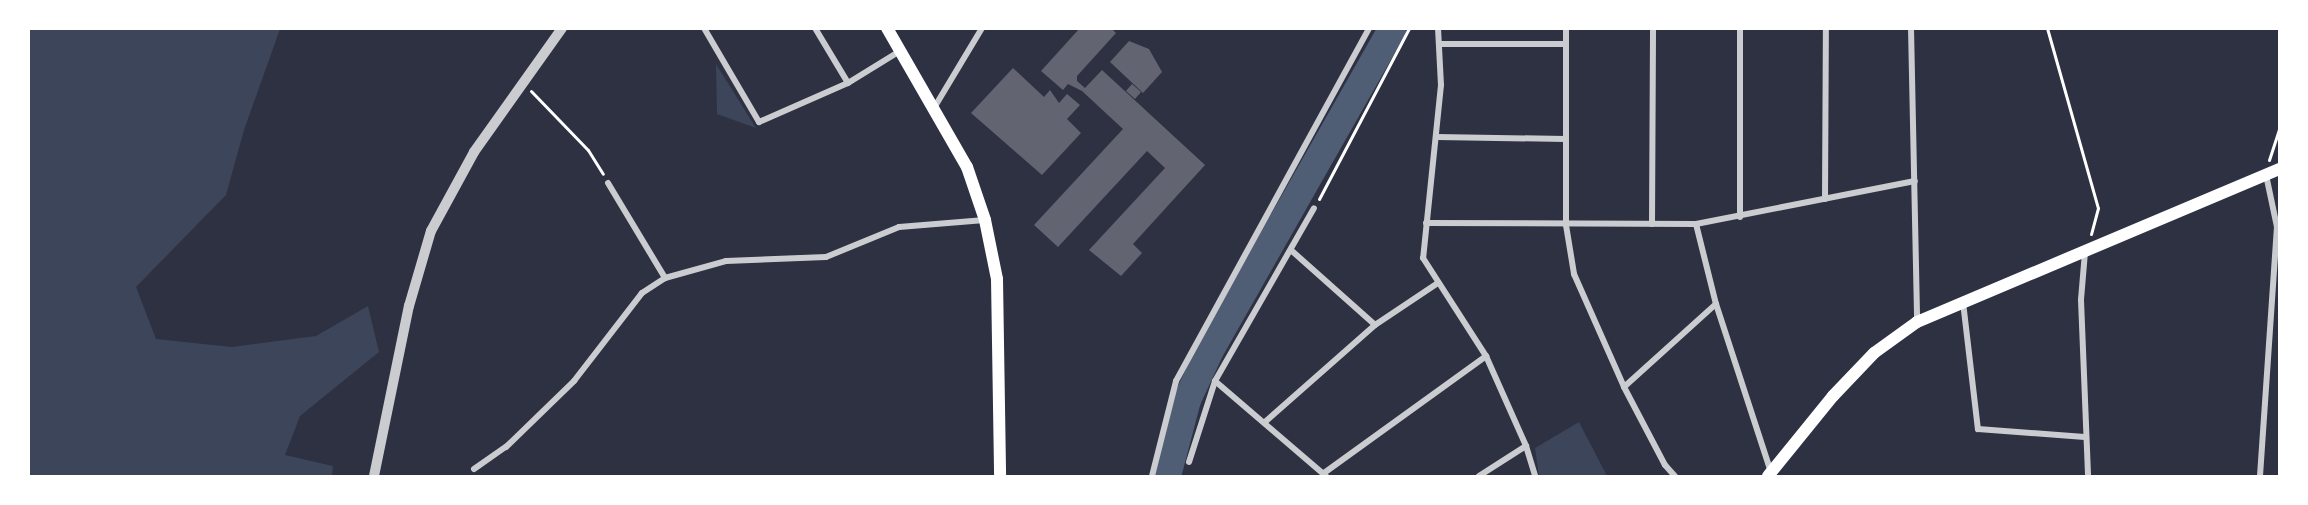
<!DOCTYPE html>
<style>
body{margin:0}
#map{position:relative;width:2308px;height:505px;overflow:hidden;background:#2d3142;font-family:"IBM Plex Sans",sans-serif}
div>[style]{position:absolute}
.green>*{inset:0;background:#3c4559}
.river>*{height:28px;margin:-14px;padding:0 14px;transform-origin:14px;border-radius:14px;background:#4f5d75}
.building>*{inset:0;background:#626471}
.path>*{height:3px;margin:-1.5px;padding:0 1.5px;transform-origin:1.5px;border-radius:1.5px;background:#fff}
.minor>*{height:6px;margin:-3px;padding:0 3px;transform-origin:3px;border-radius:3px;background:#caccd0}
.tertiary>*{height:10px;margin:-5px;padding:0 5px;transform-origin:5px;border-radius:5px;background:#caccd0}
.secondary>*{height:12px;margin:-6px;padding:0 6px;transform-origin:6px;border-radius:6px;background:#fff}
span{translate:-50% -50%;white-space:nowrap;text-align:center;line-height:1.15;-webkit-text-stroke:5px #fff;paint-order:stroke}
.frame{position:absolute;inset:0;border:30px solid #fff;pointer-events:none}
</style>
<div id="map">
<div class="green">
<i style="clip-path:polygon(28px 29px,280px 29px,244px 130px,226px 195px,136px 287px,156px 339px,232px 347px,316px 336px,368px 306px,379px 352px,300px 416px,285px 455px,333px 466px,332px 476px,29px 476px)"></i>
<i style="clip-path:polygon(716px 64px,756px 128px,717px 114px)"></i>
<i style="clip-path:polygon(1579px 422px,1607px 476px,1539px 476px,1535px 448px)"></i>
</div>
<div class="river">
<i style="left:1167px;top:476px;width:79px;rotate:-75.3deg"></i>
<i style="left:1187px;top:400px;width:55px;rotate:-65.3deg"></i>
<i style="left:1210px;top:350px;width:370px;rotate:-60.4deg"></i>
</div>
<div class="building">
<i style="clip-path:polygon(1080px 28px,1111px 28px,1116px 33px,1077px 76px,1077px 81px,1085px 88px,1102px 70px,1205px 165px,1133px 244px,1142px 253px,1121px 276px,1089px 250px,1165px 168px,1147px 151px,1058px 247px,1034px 225px,1123px 129px,1082px 91px,1068px 84px,1063px 90px,1041px 71px)"></i>
<i style="clip-path:polygon(1129px 41px,1149px 49px,1162px 72px,1143px 93px,1110px 62px)"></i>
<i style="clip-path:polygon(1013px 68px,1044px 97px,1050px 90px,1059px 103px,1067px 94px,1080px 105px,1067px 119px,1081px 133px,1042px 175px,971px 113px)"></i>
<i style="clip-path:polygon(1132px 84px,1141px 92px,1135px 99px,1126px 91px)"></i>
</div>
<div class="path">
<i style="left:2047px;top:28px;width:187px;rotate:74.2deg"></i>
<i style="left:2098px;top:208px;width:27px;rotate:105deg"></i>
<i style="left:531px;top:91px;width:82px;rotate:46deg"></i>
<i style="left:588px;top:150px;width:28px;rotate:58deg"></i>
<i style="left:2269px;top:160px;width:35px;rotate:-72deg"></i>
<i style="left:1319px;top:199px;width:193px;rotate:-62.2deg"></i>
</div>
<div class="minor">
<i style="left:704px;top:28px;width:109px;rotate:59.7deg"></i>
<i style="left:759px;top:122px;width:97px;rotate:-23.7deg"></i>
<i style="left:848px;top:83px;width:61px;rotate:-31.6deg"></i>
<i style="left:815px;top:28px;width:64px;rotate:59deg"></i>
<i style="left:1438px;top:28px;width:57px;rotate:87deg"></i>
<i style="left:1441px;top:85px;width:174px;rotate:95.9deg"></i>
<i style="left:1423px;top:258px;width:117px;rotate:57.3deg"></i>
<i style="left:1486px;top:356px;width:98px;rotate:66deg"></i>
<i style="left:1526px;top:446px;width:31px;rotate:73deg"></i>
<i style="left:1566px;top:28px;width:197px;rotate:90deg"></i>
<i style="left:1566px;top:225px;width:50px;rotate:80.7deg"></i>
<i style="left:1574px;top:274px;width:124px;rotate:66.1deg"></i>
<i style="left:1624px;top:387px;width:88px;rotate:62.3deg"></i>
<i style="left:1665px;top:465px;width:15px;rotate:48deg"></i>
<i style="left:1740px;top:28px;width:189px;rotate:90deg"></i>
<i style="left:1911px;top:28px;width:294px;rotate:88.8deg"></i>
<i style="left:1439px;top:44px;width:127px"></i>
<i style="left:934px;top:108px;width:93px;rotate:-59deg"></i>
<i style="left:1437px;top:137px;width:128px;rotate:0.9deg"></i>
<i style="left:608px;top:183px;width:111px;rotate:59deg"></i>
<i style="left:1825px;top:199px;width:171px;rotate:-89.7deg"></i>
<i style="left:1426px;top:223px;width:270px;rotate:0.2deg"></i>
<i style="left:1696px;top:224px;width:223px;rotate:-11.1deg"></i>
<i style="left:1652px;top:224px;width:196px;rotate:-89.7deg"></i>
<i style="left:1696px;top:224px;width:82px;rotate:76deg"></i>
<i style="left:1716px;top:304px;width:177px;rotate:71.9deg"></i>
<i style="left:1292px;top:251px;width:111px;rotate:41.7deg"></i>
<i style="left:2085px;top:252px;width:48px;rotate:94.8deg"></i>
<i style="left:2081px;top:300px;width:176px;rotate:87.7deg"></i>
<i style="left:1963px;top:302px;width:128px;rotate:83.3deg"></i>
<i style="left:1978px;top:429px;width:107px;rotate:4.3deg"></i>
<i style="left:1215px;top:381px;width:146px;rotate:40.6deg"></i>
<i style="left:1624px;top:387px;width:124px;rotate:-42.1deg"></i>
<i style="left:1265px;top:422px;width:147px;rotate:-41.4deg"></i>
<i style="left:1375px;top:325px;width:76px;rotate:-33.7deg"></i>
<i style="left:1189px;top:462px;width:85px;rotate:-72.2deg"></i>
<i style="left:1215px;top:381px;width:199px;rotate:-60.2deg"></i>
<i style="left:474px;top:469px;width:39px;rotate:-35deg"></i>
<i style="left:506px;top:447px;width:95px;rotate:-44.1deg"></i>
<i style="left:574px;top:381px;width:111px;rotate:-52.3deg"></i>
<i style="left:642px;top:293px;width:27px;rotate:-33deg"></i>
<i style="left:665px;top:278px;width:63px;rotate:-15.6deg"></i>
<i style="left:726px;top:261px;width:100px;rotate:-2.3deg"></i>
<i style="left:826px;top:257px;width:79px;rotate:-22.3deg"></i>
<i style="left:899px;top:227px;width:86px;rotate:-4.7deg"></i>
<i style="left:1324px;top:473px;width:200px;rotate:-35.8deg"></i>
<i style="left:1152px;top:476px;width:98px;rotate:-75.8deg"></i>
<i style="left:1176px;top:381px;width:402px;rotate:-61.3deg"></i>
<i style="left:1479px;top:476px;width:56px;rotate:-32.6deg"></i>
<i style="left:2260px;top:476px;width:250px;rotate:-86.1deg"></i>
<i style="left:2277px;top:227px;width:53px;rotate:-101.9deg"></i>
</div>
<div class="tertiary">
<i style="left:374px;top:476px;width:174px;rotate:-78.4deg"></i>
<i style="left:409px;top:306px;width:78px;rotate:-73.7deg"></i>
<i style="left:431px;top:231px;width:90px;rotate:-61.4deg"></i>
<i style="left:474px;top:152px;width:152px;rotate:-54.6deg"></i>
</div>
<div class="secondary">
<i style="left:887px;top:28px;width:160px;rotate:60.1deg"></i>
<i style="left:967px;top:167px;width:56px;rotate:71.2deg"></i>
<i style="left:985px;top:220px;width:60px;rotate:78.5deg"></i>
<i style="left:997px;top:279px;width:197px;rotate:89.1deg"></i>
<i style="left:1768px;top:476px;width:103px;rotate:-50.9deg"></i>
<i style="left:1833px;top:396px;width:59px;rotate:-46.4deg"></i>
<i style="left:1874px;top:353px;width:53px;rotate:-35.8deg"></i>
<i style="left:1917px;top:322px;width:394px;rotate:-22.9deg"></i>
</div>
<div class="frame"></div>
</div>
